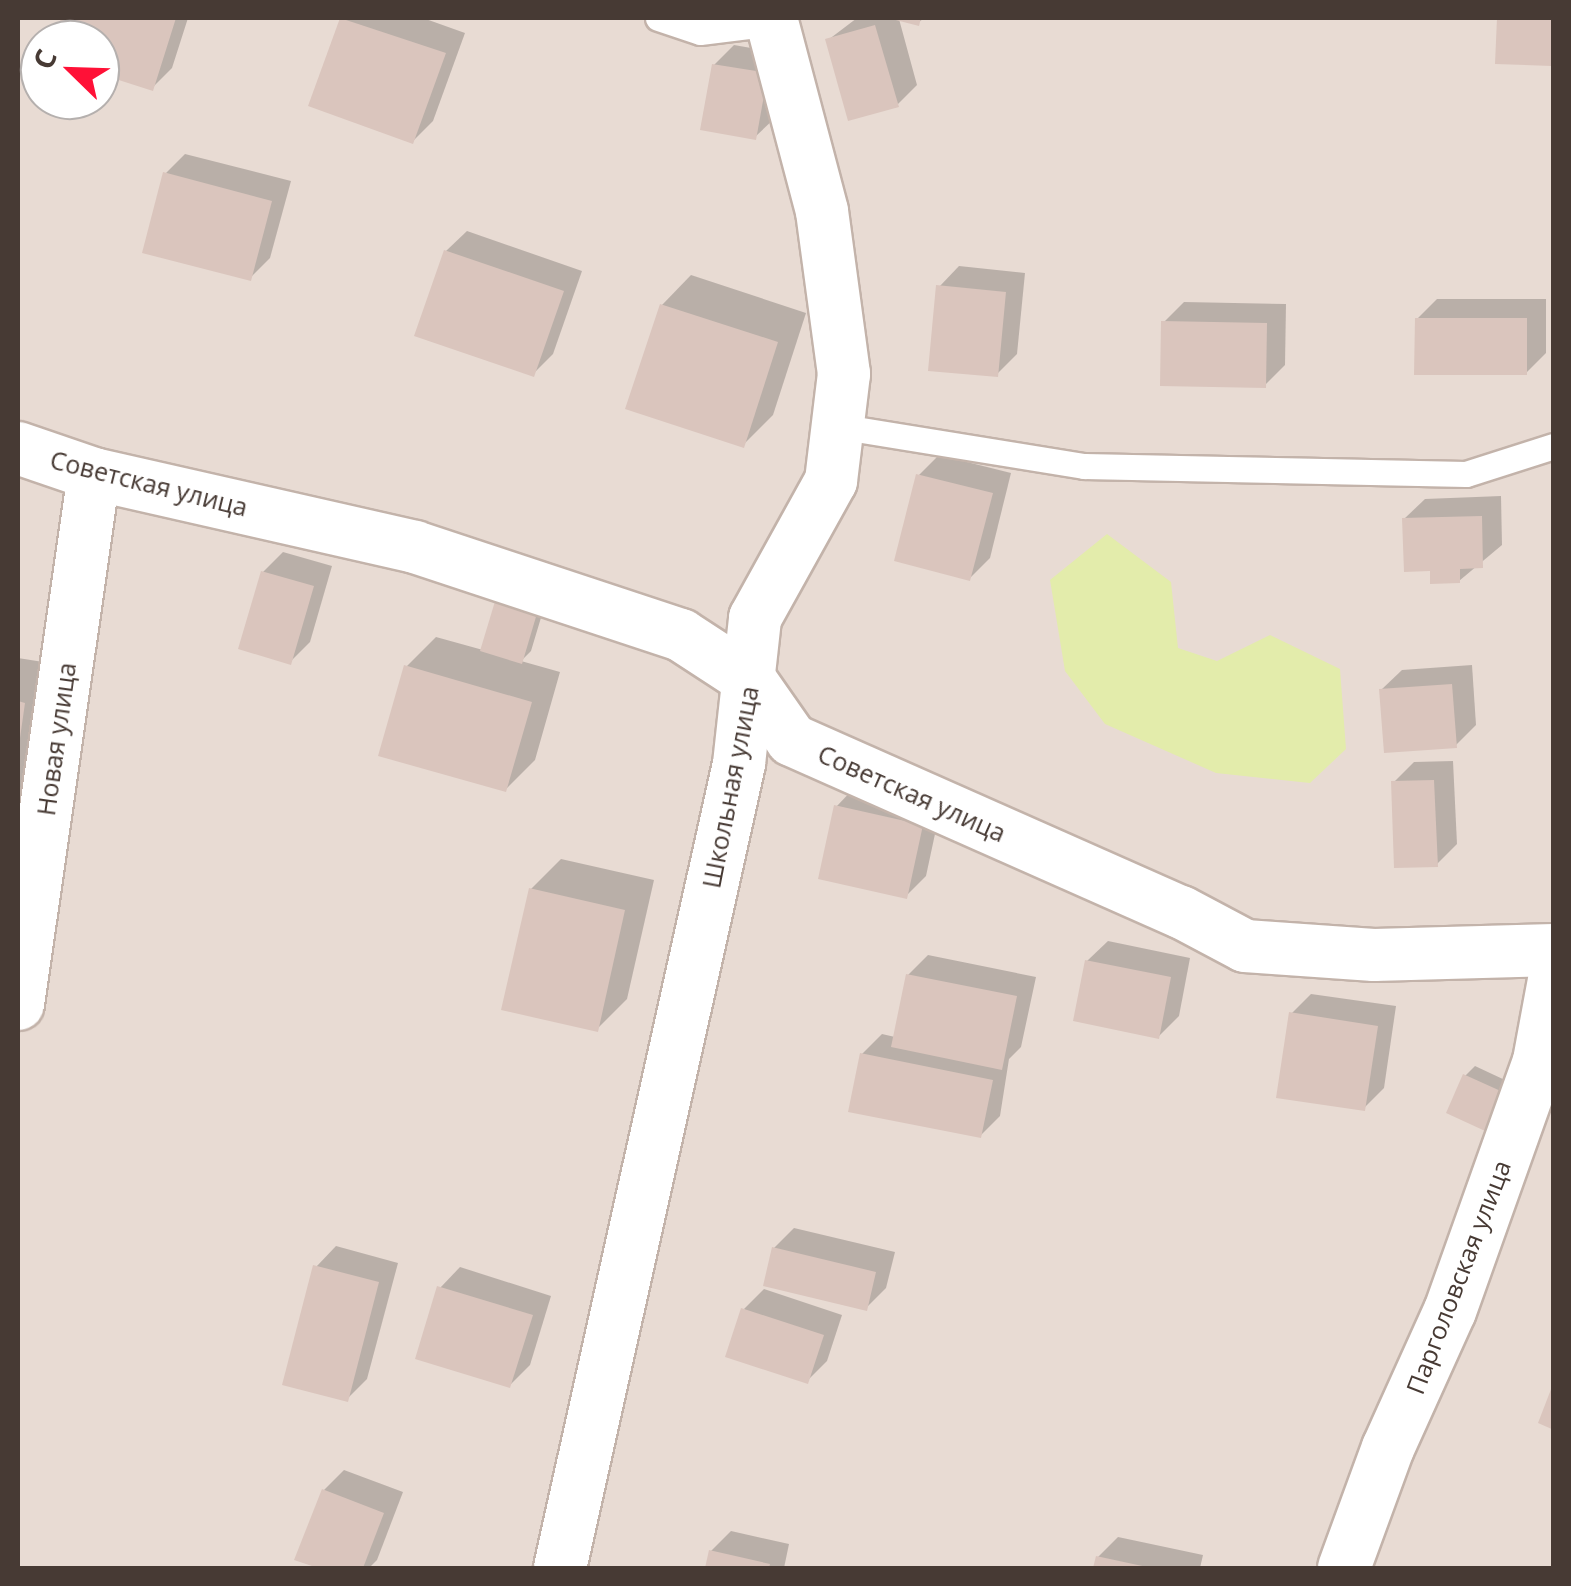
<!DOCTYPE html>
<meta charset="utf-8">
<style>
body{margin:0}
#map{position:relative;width:1571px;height:1586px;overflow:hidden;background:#f4ebe5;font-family:"Open Sans",sans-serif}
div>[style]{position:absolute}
.residential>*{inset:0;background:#e8dbd3}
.green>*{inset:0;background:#e3ecab}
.shadow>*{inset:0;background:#0003}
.building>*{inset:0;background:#dac5bd}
.roads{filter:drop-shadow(2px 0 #c3b3aa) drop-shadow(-2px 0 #c3b3aa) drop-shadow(0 2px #c3b3aa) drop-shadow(0 -2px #c3b3aa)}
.lane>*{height:25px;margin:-12.5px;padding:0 12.5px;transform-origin:12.5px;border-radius:12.5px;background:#fff}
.street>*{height:52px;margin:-26px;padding:0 26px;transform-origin:26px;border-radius:26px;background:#fff}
span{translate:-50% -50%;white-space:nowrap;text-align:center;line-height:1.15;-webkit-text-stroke:10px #fff;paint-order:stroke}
.street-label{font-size:25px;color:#473a34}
.frame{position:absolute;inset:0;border:20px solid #473a34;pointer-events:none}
.north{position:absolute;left:20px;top:20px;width:100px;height:100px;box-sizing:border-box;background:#fff;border:2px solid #b5b0ae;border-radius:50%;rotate:293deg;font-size:28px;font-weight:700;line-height:40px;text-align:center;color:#473a34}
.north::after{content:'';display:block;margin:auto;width:35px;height:45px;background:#ff1137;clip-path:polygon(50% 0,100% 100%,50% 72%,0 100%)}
</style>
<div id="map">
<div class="residential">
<i style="clip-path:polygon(evenodd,18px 18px,1553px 18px,1553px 1568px,18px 1568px,18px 18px,40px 40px,100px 40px,100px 100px,40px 100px,40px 40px)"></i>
</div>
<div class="green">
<i style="clip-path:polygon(1107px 534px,1171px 582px,1178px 648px,1217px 661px,1270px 635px,1340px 669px,1346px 749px,1310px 783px,1216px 773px,1105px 724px,1065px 671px,1050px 580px)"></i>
</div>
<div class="shadow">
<i style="clip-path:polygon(64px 18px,188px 18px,172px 68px,152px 88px,100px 72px,100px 40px,57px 40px)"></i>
<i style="clip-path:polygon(342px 18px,423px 18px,465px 33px,433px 121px,413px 141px,311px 104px)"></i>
<i style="clip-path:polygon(857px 18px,924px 18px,918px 23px,899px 19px,917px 85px,897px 105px,828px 40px)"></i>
<i style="clip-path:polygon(734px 45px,786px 54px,776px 117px,755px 137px,714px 65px)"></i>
<i style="clip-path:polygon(185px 154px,291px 181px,270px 258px,250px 278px,165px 174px)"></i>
<i style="clip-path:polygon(467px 231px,582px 271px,553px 354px,533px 374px,446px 251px)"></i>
<i style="clip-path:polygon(959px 266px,1025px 273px,1017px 354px,997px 374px,939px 287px)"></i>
<i style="clip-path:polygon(691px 275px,806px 313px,773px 415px,743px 445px,662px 305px)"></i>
<i style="clip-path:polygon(1437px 299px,1546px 299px,1546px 353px,1526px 373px,1417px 319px)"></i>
<i style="clip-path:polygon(1184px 302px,1286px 304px,1285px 365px,1265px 385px,1164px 322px)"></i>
<i style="clip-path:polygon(939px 455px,1011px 473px,990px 558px,970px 578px,919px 475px)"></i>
<i style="clip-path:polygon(1501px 496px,1502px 545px,1459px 581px,1432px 569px,1404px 519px,1425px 499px)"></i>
<i style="clip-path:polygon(283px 552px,332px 566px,310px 642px,290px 662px,263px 572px)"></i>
<i style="clip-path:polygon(546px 601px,531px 651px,521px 661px,560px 672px,535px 760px,505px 790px,406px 667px,436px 637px,483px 650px)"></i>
<i style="clip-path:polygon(18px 658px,62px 665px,18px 947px)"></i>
<i style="clip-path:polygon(1472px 665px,1476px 725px,1456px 745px,1381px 690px,1402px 670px)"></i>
<i style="clip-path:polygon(1453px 761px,1457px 844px,1437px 864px,1394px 782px,1414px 762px)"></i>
<i style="clip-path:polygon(856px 786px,941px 806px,926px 876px,906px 896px,836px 807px)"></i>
<i style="clip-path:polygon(561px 859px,654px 880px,627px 999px,597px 1029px,531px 889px)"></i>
<i style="clip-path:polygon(1108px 941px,1190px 958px,1179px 1016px,1159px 1036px,1087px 961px)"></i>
<i style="clip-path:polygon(928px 955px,1036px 977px,1021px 1047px,1009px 1059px,1000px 1116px,980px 1136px,862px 1054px,882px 1034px,895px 1037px,908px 975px)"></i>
<i style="clip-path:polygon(1311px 994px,1396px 1006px,1384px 1088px,1364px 1108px,1291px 1014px)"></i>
<i style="clip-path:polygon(1475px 1066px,1522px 1088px,1495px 1133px,1465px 1076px)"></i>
<i style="clip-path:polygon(794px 1228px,895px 1252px,886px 1288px,866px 1308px,774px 1248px)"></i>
<i style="clip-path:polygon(336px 1246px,398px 1263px,367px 1379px,347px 1399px,316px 1267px)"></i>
<i style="clip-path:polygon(460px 1267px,551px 1296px,530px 1365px,510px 1385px,440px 1288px)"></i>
<i style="clip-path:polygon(764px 1289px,842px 1315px,827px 1361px,807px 1381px,744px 1309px)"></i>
<i style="clip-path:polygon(344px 1470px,403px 1492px,377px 1560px,369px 1568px,325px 1568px,298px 1558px,324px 1490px)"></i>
<i style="clip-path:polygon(731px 1531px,789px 1544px,784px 1568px,707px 1568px,711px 1551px)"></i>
<i style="clip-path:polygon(1118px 1537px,1203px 1555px,1200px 1568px,1095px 1568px,1098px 1557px)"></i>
</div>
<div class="building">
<i style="clip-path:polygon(61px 18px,176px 18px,153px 91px,100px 74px,100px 40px,54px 40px)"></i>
<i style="clip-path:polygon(340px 18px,446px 53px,413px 144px,308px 106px)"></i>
<i style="clip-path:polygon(888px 18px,921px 18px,919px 26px)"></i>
<i style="clip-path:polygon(1497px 18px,1554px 18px,1552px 66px,1495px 64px)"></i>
<i style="clip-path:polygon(875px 25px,899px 107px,848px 121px,825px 39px)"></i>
<i style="clip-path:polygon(712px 64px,768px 73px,756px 140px,700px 130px)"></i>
<i style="clip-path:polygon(163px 172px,272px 201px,251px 281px,142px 253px)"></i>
<i style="clip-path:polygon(444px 250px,564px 291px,534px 377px,414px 336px)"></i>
<i style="clip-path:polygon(936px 285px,1006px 292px,998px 377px,928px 371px)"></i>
<i style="clip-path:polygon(660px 304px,778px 342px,744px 448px,625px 409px)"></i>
<i style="clip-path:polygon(1415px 318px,1527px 318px,1527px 375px,1414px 375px)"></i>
<i style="clip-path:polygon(1161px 321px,1267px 323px,1266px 388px,1160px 386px)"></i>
<i style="clip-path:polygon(916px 474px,993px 493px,970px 581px,894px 561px)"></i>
<i style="clip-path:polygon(1482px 516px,1483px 568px,1460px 569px,1460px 583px,1430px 584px,1430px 571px,1404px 572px,1402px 518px)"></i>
<i style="clip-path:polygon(261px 571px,314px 586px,291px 665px,238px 649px)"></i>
<i style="clip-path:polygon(496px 598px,538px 610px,522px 664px,480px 651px)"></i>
<i style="clip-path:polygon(404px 665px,532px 702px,506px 792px,378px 756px)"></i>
<i style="clip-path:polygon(1452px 684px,1457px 748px,1384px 753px,1379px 689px)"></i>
<i style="clip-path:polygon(18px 701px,25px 703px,20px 738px,18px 738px)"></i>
<i style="clip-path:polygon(1434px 780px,1438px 867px,1394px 868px,1391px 781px)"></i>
<i style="clip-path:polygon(834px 805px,923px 825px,907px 899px,818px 879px)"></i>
<i style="clip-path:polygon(529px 888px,625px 910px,598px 1032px,501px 1010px)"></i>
<i style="clip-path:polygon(1085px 960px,1171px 977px,1159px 1039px,1073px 1021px)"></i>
<i style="clip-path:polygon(906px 974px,1017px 996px,1002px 1070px,891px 1047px)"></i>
<i style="clip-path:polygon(1289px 1012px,1378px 1026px,1365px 1111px,1276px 1098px)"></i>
<i style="clip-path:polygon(860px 1053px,993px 1080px,981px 1138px,848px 1112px)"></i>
<i style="clip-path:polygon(1463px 1074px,1514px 1097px,1496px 1136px,1446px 1113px)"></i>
<i style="clip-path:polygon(772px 1247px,876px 1272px,867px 1311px,763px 1286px)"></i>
<i style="clip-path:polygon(313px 1265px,379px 1282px,348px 1402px,282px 1385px)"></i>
<i style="clip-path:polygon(437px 1286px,533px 1315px,510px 1388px,415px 1359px)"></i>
<i style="clip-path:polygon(741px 1308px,824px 1335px,808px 1384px,725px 1357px)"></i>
<i style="clip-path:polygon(1553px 1384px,1554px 1384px,1554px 1430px,1538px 1423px)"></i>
<i style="clip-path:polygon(322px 1489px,384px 1513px,363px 1568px,318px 1568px,294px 1560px)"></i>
<i style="clip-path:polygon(709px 1550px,770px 1564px,769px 1568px,705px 1568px)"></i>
<i style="clip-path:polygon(1096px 1556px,1147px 1567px,1147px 1568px,1093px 1568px)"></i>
</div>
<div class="roads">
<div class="lane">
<i style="left:658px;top:18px;width:44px;rotate:18.4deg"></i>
<i style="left:700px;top:32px;width:73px;rotate:-7.1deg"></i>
<i style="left:837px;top:426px;width:250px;rotate:9.2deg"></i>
<i style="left:1084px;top:466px;width:382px;rotate:1.2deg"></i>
<i style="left:1466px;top:474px;width:92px;rotate:-17.7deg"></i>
</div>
<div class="street">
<i style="left:18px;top:448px;width:80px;rotate:18.9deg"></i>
<i style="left:94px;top:474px;width:329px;rotate:12.8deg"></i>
<i style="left:415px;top:547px;width:280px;rotate:18.3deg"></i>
<i style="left:681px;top:635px;width:82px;rotate:33.1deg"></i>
<i style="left:750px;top:680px;width:73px;rotate:55deg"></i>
<i style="left:792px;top:740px;width:425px;rotate:23.9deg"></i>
<i style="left:1181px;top:912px;width:72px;rotate:28deg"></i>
<i style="left:1245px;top:946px;width:129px;rotate:4deg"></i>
<i style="left:1374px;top:955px;width:180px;rotate:-1.6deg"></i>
<i style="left:18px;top:1004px;width:535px;rotate:-81.84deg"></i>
<i style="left:560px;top:1568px;width:824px;rotate:-77.45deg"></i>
<i style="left:739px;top:764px;width:147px;rotate:-83.7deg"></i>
<i style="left:755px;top:618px;width:157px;rotate:-61deg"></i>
<i style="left:831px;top:481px;width:108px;rotate:-83.1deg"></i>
<i style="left:844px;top:374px;width:164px;rotate:-97.7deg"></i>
<i style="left:822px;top:211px;width:200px;rotate:-104.8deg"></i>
<i style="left:1344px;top:1568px;width:128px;rotate:-69.9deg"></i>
<i style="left:1388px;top:1448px;width:150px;rotate:-65.7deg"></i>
<i style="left:1450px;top:1311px;width:265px;rotate:-70.4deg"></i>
<i style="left:1539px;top:1061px;width:82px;rotate:-79.5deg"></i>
</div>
</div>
<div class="street-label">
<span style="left:149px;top:483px;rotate:14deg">Советская улица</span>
<span style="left:56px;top:739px;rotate:-82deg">Новая улица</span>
<span style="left:730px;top:787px;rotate:-79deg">Школьная улица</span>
<span style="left:912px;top:793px;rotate:24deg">Советская улица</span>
<span style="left:1458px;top:1277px;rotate:-69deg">Парголовская улица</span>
</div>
<div class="frame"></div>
<div class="north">С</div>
</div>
